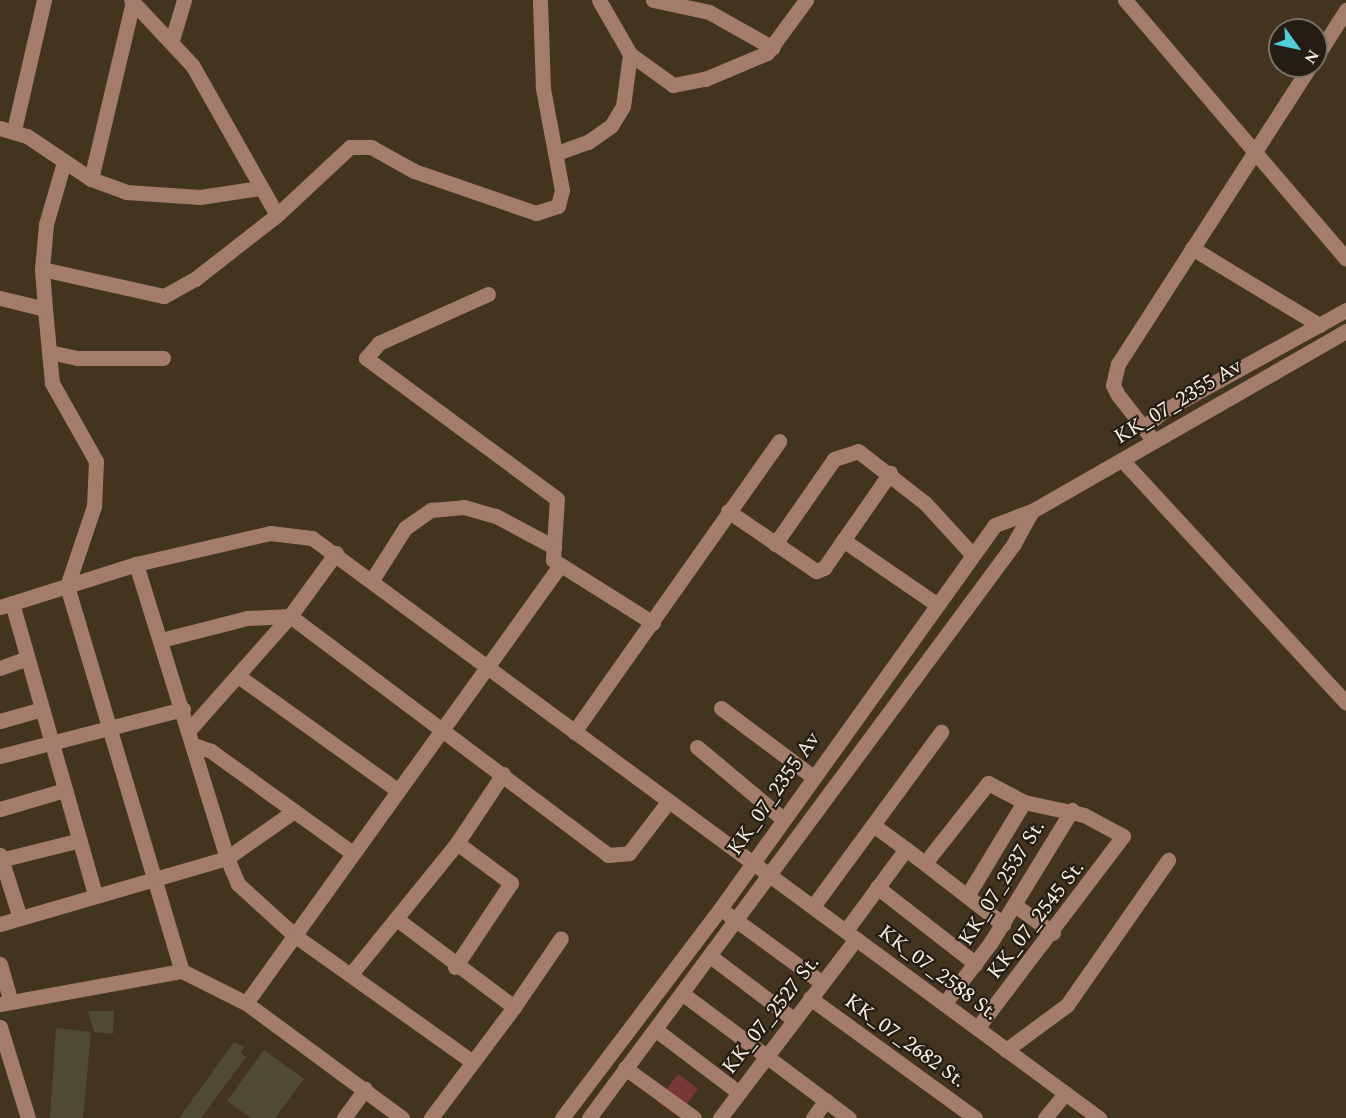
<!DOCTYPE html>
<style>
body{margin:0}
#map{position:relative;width:1346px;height:1118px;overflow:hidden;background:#43341f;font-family:Spectral,serif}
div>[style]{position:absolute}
.green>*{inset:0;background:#783736}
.building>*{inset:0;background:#4f4b32}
.minor>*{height:15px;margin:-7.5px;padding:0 7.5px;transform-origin:7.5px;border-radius:7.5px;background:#a37d6a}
span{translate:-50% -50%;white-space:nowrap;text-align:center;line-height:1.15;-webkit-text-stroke:4.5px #241d14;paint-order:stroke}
.street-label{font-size:21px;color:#f9f0e3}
.north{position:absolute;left:1268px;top:18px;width:60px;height:60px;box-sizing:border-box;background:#241d14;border:2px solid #797167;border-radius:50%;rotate:123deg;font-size:16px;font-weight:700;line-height:24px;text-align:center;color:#f9f0e3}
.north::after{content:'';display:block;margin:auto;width:21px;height:27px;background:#52ccd6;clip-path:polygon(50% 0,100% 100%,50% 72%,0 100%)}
</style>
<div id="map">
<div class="green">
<i style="clip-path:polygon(678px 1074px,698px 1089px,678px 1117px,657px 1101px)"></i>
</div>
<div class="building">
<i style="clip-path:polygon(88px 1011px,114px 1011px,113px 1034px,94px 1032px)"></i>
<i style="clip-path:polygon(56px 1028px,91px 1032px,83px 1118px,50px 1118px)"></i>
<i style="clip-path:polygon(234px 1042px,244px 1047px,241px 1053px,246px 1057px,201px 1118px,179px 1118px)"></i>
<i style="clip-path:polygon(264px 1050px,304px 1079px,275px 1118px,251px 1118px,227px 1101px)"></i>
</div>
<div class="minor">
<i style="left:653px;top:0;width:57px;rotate:12.1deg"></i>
<i style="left:709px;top:12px;width:73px;rotate:29.4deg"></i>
<i style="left:1125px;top:0;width:340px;rotate:49.5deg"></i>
<i style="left:172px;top:40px;width:42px;rotate:-73.3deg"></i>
<i style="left:630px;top:54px;width:53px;rotate:35.8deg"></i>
<i style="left:673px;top:85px;width:33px;rotate:-11deg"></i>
<i style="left:705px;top:79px;width:67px;rotate:-22.8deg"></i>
<i style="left:767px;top:53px;width:66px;rotate:-53.7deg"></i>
<i style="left:1316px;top:57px;width:56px;rotate:-57.4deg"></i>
<i style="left:0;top:128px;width:28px;rotate:17deg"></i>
<i style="left:27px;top:136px;width:77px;rotate:33.9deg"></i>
<i style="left:91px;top:179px;width:37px;rotate:20deg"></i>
<i style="left:126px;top:192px;width:74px;rotate:3.9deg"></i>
<i style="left:200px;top:197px;width:61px;rotate:-8.5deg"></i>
<i style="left:14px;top:130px;width:133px;rotate:-77deg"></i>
<i style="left:557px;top:153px;width:33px;rotate:-20deg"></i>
<i style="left:588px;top:142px;width:28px;rotate:-35deg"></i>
<i style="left:611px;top:126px;width:23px;rotate:-59deg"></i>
<i style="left:623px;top:106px;width:52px;rotate:-82.3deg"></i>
<i style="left:630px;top:54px;width:62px;rotate:-119.9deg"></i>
<i style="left:91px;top:179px;width:183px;rotate:-76.7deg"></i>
<i style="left:277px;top:215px;width:100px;rotate:-43deg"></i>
<i style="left:350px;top:147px;width:21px"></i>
<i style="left:371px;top:147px;width:49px;rotate:29.2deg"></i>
<i style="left:414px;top:171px;width:129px;rotate:19deg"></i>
<i style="left:536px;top:213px;width:23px;rotate:-18deg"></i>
<i style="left:558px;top:206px;width:16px;rotate:-76deg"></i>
<i style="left:562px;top:190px;width:104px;rotate:-100.6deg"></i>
<i style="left:543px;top:88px;width:88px;rotate:-92deg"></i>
<i style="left:1192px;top:248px;width:149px;rotate:31.2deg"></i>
<i style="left:42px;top:269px;width:45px;rotate:-84.9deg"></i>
<i style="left:46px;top:224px;width:65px;rotate:-73.8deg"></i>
<i style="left:488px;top:294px;width:120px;rotate:155.8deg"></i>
<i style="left:379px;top:343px;width:20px;rotate:131deg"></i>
<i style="left:366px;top:358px;width:237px;rotate:36.4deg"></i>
<i style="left:557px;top:499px;width:61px;rotate:93.8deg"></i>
<i style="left:553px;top:560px;width:118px;rotate:32.2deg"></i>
<i style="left:0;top:298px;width:46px;rotate:13.7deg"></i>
<i style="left:45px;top:309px;width:74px;rotate:84.6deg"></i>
<i style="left:52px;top:383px;width:90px;rotate:60.6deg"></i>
<i style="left:96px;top:461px;width:45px;rotate:92.5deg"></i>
<i style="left:94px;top:506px;width:84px;rotate:108.6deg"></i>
<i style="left:67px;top:586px;width:402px;rotate:73.4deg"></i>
<i style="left:45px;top:309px;width:40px;rotate:-94.3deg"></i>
<i style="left:42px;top:269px;width:125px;rotate:12.5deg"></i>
<i style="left:164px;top:296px;width:35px;rotate:-29deg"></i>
<i style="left:195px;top:279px;width:104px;rotate:-38deg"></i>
<i style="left:277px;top:215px;width:172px;rotate:-119.5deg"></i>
<i style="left:192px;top:65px;width:89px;rotate:-133.2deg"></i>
<i style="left:49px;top:352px;width:29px;rotate:12deg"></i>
<i style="left:77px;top:358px;width:86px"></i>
<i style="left:1143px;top:428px;width:26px;rotate:-40deg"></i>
<i style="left:1163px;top:411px;width:209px;rotate:-28.9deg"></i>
<i style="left:1154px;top:441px;width:58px;rotate:-128deg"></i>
<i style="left:1118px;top:395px;width:11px;rotate:-117deg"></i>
<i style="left:1113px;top:385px;width:22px;rotate:-77deg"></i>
<i style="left:1118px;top:364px;width:354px;rotate:-57.2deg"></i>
<i style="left:1122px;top:460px;width:330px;rotate:47.3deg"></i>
<i style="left:728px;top:511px;width:107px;rotate:34.3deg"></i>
<i style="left:816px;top:571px;width:9px;rotate:-21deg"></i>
<i style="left:824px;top:568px;width:116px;rotate:-55.2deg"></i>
<i style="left:843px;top:540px;width:113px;rotate:34.5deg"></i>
<i style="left:775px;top:544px;width:103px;rotate:-55.2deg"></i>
<i style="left:834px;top:459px;width:25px;rotate:-18deg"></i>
<i style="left:858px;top:451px;width:85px;rotate:37.8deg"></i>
<i style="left:925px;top:503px;width:68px;rotate:47.4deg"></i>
<i style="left:372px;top:580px;width:62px;rotate:-57.6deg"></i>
<i style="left:405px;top:528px;width:32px;rotate:-35deg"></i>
<i style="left:431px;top:510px;width:33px;rotate:-5deg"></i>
<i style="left:464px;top:507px;width:33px;rotate:16deg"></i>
<i style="left:496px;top:516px;width:66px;rotate:28.1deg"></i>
<i style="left:12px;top:603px;width:303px;rotate:74.1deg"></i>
<i style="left:0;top:607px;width:143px;rotate:-17.5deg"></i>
<i style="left:136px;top:564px;width:138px;rotate:-13deg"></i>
<i style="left:270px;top:533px;width:42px;rotate:6.8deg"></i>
<i style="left:312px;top:538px;width:978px;rotate:36.39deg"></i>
<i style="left:161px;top:640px;width:89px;rotate:-14.3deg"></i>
<i style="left:247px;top:618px;width:43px;rotate:-2.7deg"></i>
<i style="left:290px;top:616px;width:398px;rotate:36.9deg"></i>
<i style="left:608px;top:855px;width:21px;rotate:-5deg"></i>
<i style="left:629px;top:853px;width:64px;rotate:-52.6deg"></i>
<i style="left:0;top:668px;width:29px;rotate:-20deg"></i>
<i style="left:238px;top:676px;width:196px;rotate:35.6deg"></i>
<i style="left:721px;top:708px;width:114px;rotate:36.8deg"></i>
<i style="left:0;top:721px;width:44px;rotate:-15.9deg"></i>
<i style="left:189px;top:730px;width:152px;rotate:-48.5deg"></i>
<i style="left:290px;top:616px;width:78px;rotate:-53.9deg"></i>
<i style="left:574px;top:732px;width:356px;rotate:-54.8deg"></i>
<i style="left:194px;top:745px;width:18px;rotate:19deg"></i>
<i style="left:211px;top:751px;width:173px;rotate:35.8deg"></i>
<i style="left:697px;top:747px;width:111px;rotate:39.9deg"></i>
<i style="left:0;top:756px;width:189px;rotate:-14.4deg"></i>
<i style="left:0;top:809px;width:68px;rotate:-16.3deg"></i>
<i style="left:294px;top:811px;width:82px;rotate:145deg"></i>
<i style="left:227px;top:858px;width:28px;rotate:67deg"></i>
<i style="left:238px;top:884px;width:76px;rotate:42.3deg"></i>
<i style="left:294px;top:935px;width:216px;rotate:35.4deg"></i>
<i style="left:873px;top:825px;width:41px;rotate:36deg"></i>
<i style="left:0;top:855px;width:66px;rotate:72.4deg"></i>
<i style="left:0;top:860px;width:82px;rotate:-14deg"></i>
<i style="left:925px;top:863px;width:102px;rotate:-51.8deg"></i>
<i style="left:988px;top:783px;width:41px;rotate:27.8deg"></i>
<i style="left:1024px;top:802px;width:61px;rotate:12.2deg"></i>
<i style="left:1084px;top:815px;width:44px;rotate:28.3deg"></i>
<i style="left:1123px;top:836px;width:241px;rotate:127.2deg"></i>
<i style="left:877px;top:887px;width:125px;rotate:37.9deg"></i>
<i style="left:967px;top:896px;width:110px;rotate:-58.8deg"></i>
<i style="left:814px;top:905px;width:215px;rotate:-53.7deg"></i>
<i style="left:1015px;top:905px;width:47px;rotate:36.4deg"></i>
<i style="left:729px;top:915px;width:114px;rotate:36.1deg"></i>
<i style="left:398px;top:920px;width:145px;rotate:36.9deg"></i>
<i style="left:514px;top:1007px;width:139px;rotate:126.8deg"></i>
<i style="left:0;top:924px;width:236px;rotate:-16.2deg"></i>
<i style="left:227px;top:858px;width:308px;rotate:-107.2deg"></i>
<i style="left:847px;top:929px;width:99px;rotate:-53.6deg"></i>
<i style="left:906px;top:849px;width:123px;rotate:37.7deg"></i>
<i style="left:710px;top:956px;width:103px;rotate:37.1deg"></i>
<i style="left:0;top:964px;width:37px;rotate:74deg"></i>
<i style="left:455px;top:967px;width:101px;rotate:-56.3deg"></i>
<i style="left:511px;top:883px;width:67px;rotate:-143.5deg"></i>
<i style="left:351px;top:974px;width:169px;rotate:-51deg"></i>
<i style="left:457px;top:843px;width:83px;rotate:-56.3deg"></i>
<i style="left:683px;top:994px;width:207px;rotate:36.8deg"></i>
<i style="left:810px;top:998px;width:204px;rotate:36deg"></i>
<i style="left:246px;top:1003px;width:537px;rotate:-54.33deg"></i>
<i style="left:0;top:1004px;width:185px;rotate:-10.3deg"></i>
<i style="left:182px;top:971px;width:72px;rotate:26.6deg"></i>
<i style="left:246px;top:1003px;width:194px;rotate:36.4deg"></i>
<i style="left:944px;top:1004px;width:78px;rotate:-52.8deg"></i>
<i style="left:991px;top:942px;width:155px;rotate:-58.5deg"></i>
<i style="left:514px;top:1007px;width:83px;rotate:-55.7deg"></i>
<i style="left:0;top:1027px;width:95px;rotate:72.9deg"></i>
<i style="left:656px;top:1030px;width:103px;rotate:37.1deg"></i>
<i style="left:1006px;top:1050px;width:76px;rotate:-36.4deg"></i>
<i style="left:1067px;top:1005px;width:177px;rotate:-55.1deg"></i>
<i style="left:625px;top:1068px;width:85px;rotate:35.9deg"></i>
<i style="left:344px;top:1118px;width:36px;rotate:-54deg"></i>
<i style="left:562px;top:1118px;width:262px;rotate:-52.9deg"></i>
<i style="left:720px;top:909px;width:472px;rotate:-54.4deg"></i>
<i style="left:995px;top:525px;width:40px;rotate:-21deg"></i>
<i style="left:1032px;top:511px;width:362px;rotate:-29.8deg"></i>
<i style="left:589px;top:1118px;width:713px;rotate:-53.5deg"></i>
<i style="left:1013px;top:545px;width:39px;rotate:-61deg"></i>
<i style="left:720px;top:1118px;width:225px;rotate:-52.8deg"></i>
<i style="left:813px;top:1118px;width:22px;rotate:-54deg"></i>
<i style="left:1045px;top:1118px;width:32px;rotate:-51deg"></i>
</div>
<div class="street-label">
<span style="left:1178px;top:402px;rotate:-31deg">KK_07_2355 Av</span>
<span style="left:774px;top:794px;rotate:-55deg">KK_07_2355 Av</span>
<span style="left:1002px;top:883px;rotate:-58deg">KK_07_2537 St.</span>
<span style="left:1036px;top:920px;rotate:-52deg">KK_07_2545 St.</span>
<span style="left:938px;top:973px;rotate:37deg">KK_07_2588 St.</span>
<span style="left:771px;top:1015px;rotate:-52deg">KK_07_2527 St.</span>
<span style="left:905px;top:1041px;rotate:36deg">KK_07_2682 St.</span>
</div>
<div class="north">N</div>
</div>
